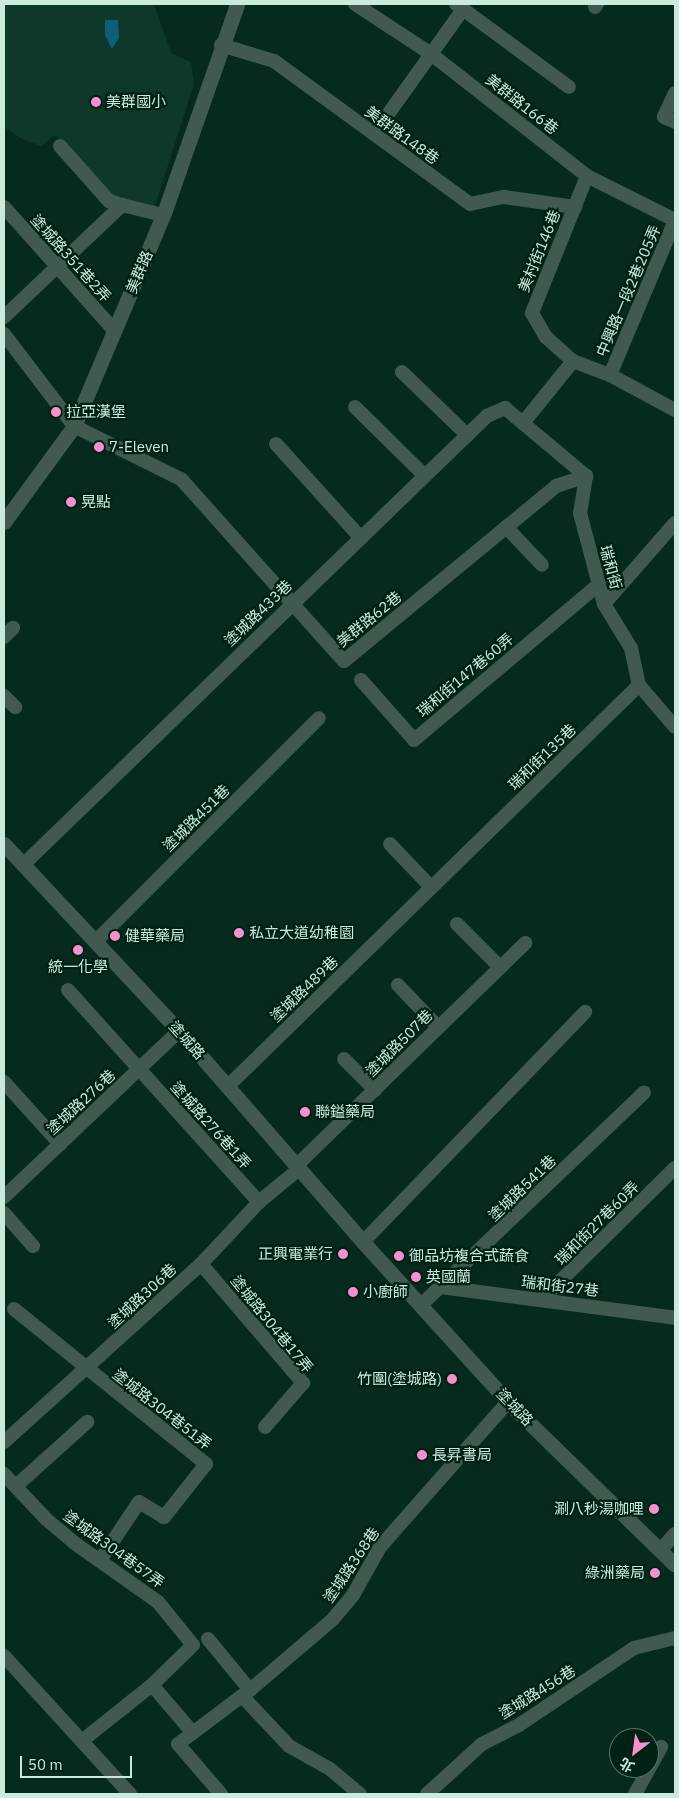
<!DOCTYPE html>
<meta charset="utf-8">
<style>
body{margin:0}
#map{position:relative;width:679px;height:1798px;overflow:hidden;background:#062b1e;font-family:"IBM Plex Sans","Noto Sans TC",sans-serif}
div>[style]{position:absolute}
.built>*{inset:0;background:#0e392a}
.water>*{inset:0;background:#0d5f78}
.minor>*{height:14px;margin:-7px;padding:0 7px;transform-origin:7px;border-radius:7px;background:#405a4f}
.tertiary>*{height:15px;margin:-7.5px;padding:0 7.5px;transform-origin:7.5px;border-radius:7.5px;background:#405a4f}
.dots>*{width:14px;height:14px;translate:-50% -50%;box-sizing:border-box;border:2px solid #002115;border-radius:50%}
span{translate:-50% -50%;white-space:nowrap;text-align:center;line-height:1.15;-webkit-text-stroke:4.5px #002115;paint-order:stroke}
.poi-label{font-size:15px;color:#caebdc}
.left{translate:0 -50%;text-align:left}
.right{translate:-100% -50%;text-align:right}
.street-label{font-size:15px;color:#caebdc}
.frame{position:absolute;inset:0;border:5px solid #caebdc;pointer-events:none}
.north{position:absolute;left:609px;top:1728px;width:50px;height:50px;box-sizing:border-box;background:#002115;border:1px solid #517265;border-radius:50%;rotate:210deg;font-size:14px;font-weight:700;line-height:20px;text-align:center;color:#caebdc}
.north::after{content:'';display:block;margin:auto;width:18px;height:22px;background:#f890cb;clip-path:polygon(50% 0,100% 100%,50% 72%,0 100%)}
.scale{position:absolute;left:20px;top:1756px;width:112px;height:22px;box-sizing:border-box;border:2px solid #caebdc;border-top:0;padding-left:6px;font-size:15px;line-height:18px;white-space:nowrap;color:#caebdc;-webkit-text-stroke:4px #002115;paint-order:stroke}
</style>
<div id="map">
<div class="built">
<i style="clip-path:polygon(4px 4px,154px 4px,171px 53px,191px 62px,194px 84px,154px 209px,114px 197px,55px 135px,41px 146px,22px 139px,4px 127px)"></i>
</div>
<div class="water">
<i style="clip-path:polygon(105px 20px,118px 20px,119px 38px,112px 49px,105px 35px)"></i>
</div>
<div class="minor">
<i style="left:355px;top:4px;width:91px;rotate:33.3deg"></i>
<i style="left:431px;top:54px;width:198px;rotate:38deg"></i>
<i style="left:587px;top:176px;width:98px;rotate:26.6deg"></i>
<i style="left:456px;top:4px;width:140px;rotate:36.3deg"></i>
<i style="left:595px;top:7px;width:4px;rotate:-56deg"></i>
<i style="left:221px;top:45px;width:55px;rotate:16.8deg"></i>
<i style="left:274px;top:61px;width:243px;rotate:36.1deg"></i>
<i style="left:470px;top:204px;width:35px;rotate:-12deg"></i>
<i style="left:504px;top:197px;width:72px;rotate:8deg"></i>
<i style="left:675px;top:93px;width:26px;rotate:115deg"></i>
<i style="left:664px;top:117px;width:12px;rotate:24deg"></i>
<i style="left:374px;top:134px;width:153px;rotate:-54.5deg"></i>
<i style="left:60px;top:146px;width:74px;rotate:48.3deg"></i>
<i style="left:109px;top:201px;width:14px;rotate:17deg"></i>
<i style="left:587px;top:176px;width:148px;rotate:111.9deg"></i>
<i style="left:532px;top:313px;width:28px;rotate:60deg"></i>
<i style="left:546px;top:337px;width:36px;rotate:42deg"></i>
<i style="left:573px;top:361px;width:40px;rotate:21deg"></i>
<i style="left:610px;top:375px;width:74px;rotate:28.3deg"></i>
<i style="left:4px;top:207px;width:165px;rotate:48.2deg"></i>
<i style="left:4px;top:317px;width:163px;rotate:-43.5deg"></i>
<i style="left:122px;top:205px;width:42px;rotate:13.7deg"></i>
<i style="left:4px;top:334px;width:116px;rotate:52.7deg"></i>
<i style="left:74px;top:426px;width:119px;rotate:26.4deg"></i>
<i style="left:181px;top:479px;width:244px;rotate:48.2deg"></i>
<i style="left:344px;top:661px;width:275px;rotate:-39.5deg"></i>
<i style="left:556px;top:486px;width:32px;rotate:-18deg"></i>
<i style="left:402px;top:372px;width:91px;rotate:44.1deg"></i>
<i style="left:610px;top:375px;width:168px;rotate:-67.2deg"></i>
<i style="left:355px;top:407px;width:98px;rotate:44.6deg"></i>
<i style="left:523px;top:423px;width:80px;rotate:-51.1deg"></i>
<i style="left:276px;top:444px;width:127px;rotate:47.9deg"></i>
<i style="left:506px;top:527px;width:52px;rotate:46.5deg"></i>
<i style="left:604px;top:604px;width:108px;rotate:-48.8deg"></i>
<i style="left:4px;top:637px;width:13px;rotate:-45deg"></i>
<i style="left:361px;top:680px;width:80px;rotate:48.5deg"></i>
<i style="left:414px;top:740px;width:242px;rotate:-40.1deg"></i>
<i style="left:4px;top:696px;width:16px;rotate:45deg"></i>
<i style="left:390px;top:844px;width:59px;rotate:46.4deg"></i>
<i style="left:23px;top:865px;width:646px;rotate:-44.06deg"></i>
<i style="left:487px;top:416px;width:20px;rotate:-24deg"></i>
<i style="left:505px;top:408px;width:106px;rotate:40deg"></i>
<i style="left:586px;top:476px;width:37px;rotate:99deg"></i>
<i style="left:580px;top:513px;width:94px;rotate:75.2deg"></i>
<i style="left:604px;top:604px;width:52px;rotate:58.5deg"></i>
<i style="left:631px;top:648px;width:38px;rotate:78deg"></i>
<i style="left:639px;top:685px;width:55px;rotate:49.4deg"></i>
<i style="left:457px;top:924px;width:59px;rotate:45deg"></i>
<i style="left:96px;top:941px;width:315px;rotate:-45deg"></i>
<i style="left:398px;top:985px;width:58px;rotate:46.4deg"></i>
<i style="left:68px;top:990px;width:285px;rotate:48deg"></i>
<i style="left:344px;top:1059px;width:44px;rotate:45deg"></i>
<i style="left:4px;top:1082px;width:84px;rotate:47.9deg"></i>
<i style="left:228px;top:1086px;width:574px;rotate:-44.29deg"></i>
<i style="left:296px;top:1166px;width:320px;rotate:-44.2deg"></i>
<i style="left:4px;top:1197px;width:241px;rotate:-43.5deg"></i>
<i style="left:4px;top:1213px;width:44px;rotate:48.7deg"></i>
<i style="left:363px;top:1242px;width:320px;rotate:-46deg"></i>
<i style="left:201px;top:1264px;width:157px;rotate:49.4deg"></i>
<i style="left:303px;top:1383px;width:58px;rotate:130.8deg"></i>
<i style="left:441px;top:1287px;width:236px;rotate:7.5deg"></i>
<i style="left:541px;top:1300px;width:188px;rotate:-44.6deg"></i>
<i style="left:421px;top:1305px;width:308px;rotate:-43.6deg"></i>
<i style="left:14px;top:1309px;width:247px;rotate:38.9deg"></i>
<i style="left:206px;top:1464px;width:68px;rotate:128.4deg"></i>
<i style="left:164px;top:1517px;width:29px;rotate:-149deg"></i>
<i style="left:139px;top:1502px;width:69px;rotate:123.7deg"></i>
<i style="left:4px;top:1442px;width:266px;rotate:-42.1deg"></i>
<i style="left:201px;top:1264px;width:85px;rotate:-46.9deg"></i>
<i style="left:259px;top:1202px;width:52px;rotate:-39.5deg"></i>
<i style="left:4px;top:1474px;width:62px;rotate:47deg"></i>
<i style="left:46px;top:1519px;width:35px;rotate:40deg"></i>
<i style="left:73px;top:1542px;width:104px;rotate:35.2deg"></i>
<i style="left:158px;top:1602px;width:55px;rotate:50.9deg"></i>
<i style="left:193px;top:1645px;width:57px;rotate:135.7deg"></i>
<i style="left:152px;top:1685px;width:88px;rotate:141.4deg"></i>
<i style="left:16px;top:1486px;width:96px;rotate:-42deg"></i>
<i style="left:660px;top:1551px;width:23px;rotate:-49deg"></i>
<i style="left:208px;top:1639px;width:66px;rotate:50.5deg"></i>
<i style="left:4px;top:1656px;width:187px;rotate:47.6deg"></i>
<i style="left:152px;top:1685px;width:63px;rotate:49.5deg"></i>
<i style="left:242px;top:1696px;width:69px;rotate:46.8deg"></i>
<i style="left:289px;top:1746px;width:47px;rotate:29.3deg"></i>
<i style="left:330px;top:1769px;width:39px;rotate:40deg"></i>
<i style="left:221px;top:1794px;width:66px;rotate:-130.7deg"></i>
<i style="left:178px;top:1744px;width:90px;rotate:-36.9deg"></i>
<i style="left:250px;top:1690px;width:109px;rotate:-40.5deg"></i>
<i style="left:333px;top:1619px;width:31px;rotate:-50deg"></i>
<i style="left:353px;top:1595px;width:55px;rotate:-60.6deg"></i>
<i style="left:380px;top:1547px;width:193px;rotate:-48.6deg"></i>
<i style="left:427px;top:1794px;width:74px;rotate:-42.3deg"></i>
<i style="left:482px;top:1744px;width:42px;rotate:-27.2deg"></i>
<i style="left:519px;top:1725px;width:138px;rotate:-33.8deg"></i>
<i style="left:634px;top:1648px;width:42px;rotate:-13.7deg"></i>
<i style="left:635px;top:1794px;width:54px;rotate:-61deg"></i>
</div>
<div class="tertiary">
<i style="left:4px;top:522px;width:119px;rotate:-53.9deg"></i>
<i style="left:74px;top:426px;width:231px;rotate:-67.1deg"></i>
<i style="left:164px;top:213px;width:221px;rotate:-70.7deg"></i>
<i style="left:4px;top:844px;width:256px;rotate:46.9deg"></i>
<i style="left:179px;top:1031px;width:280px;rotate:48.9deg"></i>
<i style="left:363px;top:1242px;width:216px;rotate:47.8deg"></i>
<i style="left:508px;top:1402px;width:233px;rotate:44.3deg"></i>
</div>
<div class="dots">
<i style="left:96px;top:102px;background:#f890cb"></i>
<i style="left:56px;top:412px;background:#f890cb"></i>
<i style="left:99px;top:447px;background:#f890cb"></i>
<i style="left:71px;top:502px;background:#f890cb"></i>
<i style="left:239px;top:933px;background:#f890cb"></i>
<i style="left:115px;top:936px;background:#f890cb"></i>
<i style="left:78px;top:950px;background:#f890cb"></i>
<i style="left:305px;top:1112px;background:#f890cb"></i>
<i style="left:343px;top:1254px;background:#f890cb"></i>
<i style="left:399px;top:1256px;background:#f890cb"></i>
<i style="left:416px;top:1277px;background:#f890cb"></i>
<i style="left:353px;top:1292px;background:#f890cb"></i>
<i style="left:452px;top:1379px;background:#f890cb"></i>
<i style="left:422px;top:1455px;background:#f890cb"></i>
<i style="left:654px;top:1509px;background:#f890cb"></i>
<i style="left:655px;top:1573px;background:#f890cb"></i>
</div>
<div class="poi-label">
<span class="left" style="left:106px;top:102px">美群國小</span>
<span class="left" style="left:66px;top:412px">拉亞漢堡</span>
<span class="left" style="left:109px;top:447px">7-Eleven</span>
<span class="left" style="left:81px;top:502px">晃點</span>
<span class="left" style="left:249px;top:933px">私立大道幼稚園</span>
<span class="left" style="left:125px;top:936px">健華藥局</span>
<span style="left:78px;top:967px">統一化學</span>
<span class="left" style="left:315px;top:1112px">聯鎰藥局</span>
<span class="right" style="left:333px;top:1254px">正興電業行</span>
<span class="left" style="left:409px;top:1256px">御品坊複合式蔬食</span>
<span class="left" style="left:426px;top:1277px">英國蘭</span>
<span class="left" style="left:363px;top:1292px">小廚師</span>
<span class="right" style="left:442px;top:1379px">竹圍(塗城路)</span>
<span class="left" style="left:432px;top:1455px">長昇書局</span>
<span class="right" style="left:644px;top:1509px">涮八秒湯咖哩</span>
<span class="right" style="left:645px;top:1573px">綠洲藥局</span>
</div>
<div class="street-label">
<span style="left:522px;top:104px;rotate:38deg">美群路166巷</span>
<span style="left:402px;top:135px;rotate:36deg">美群路148巷</span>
<span style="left:539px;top:251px;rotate:-68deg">美村街146巷</span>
<span style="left:71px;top:258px;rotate:48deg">塗城路351巷2弄</span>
<span style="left:139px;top:272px;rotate:-67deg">美群路</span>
<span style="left:628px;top:291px;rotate:-67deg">中興路一段2巷205弄</span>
<span style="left:611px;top:567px;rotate:75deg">瑞和街</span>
<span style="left:258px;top:613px;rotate:-44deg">塗城路433巷</span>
<span style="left:369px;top:619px;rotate:-39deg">美群路62巷</span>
<span style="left:465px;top:675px;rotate:-40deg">瑞和街147巷60弄</span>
<span style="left:542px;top:757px;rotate:-44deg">瑞和街135巷</span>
<span style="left:196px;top:818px;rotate:-45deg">塗城路451巷</span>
<span style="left:304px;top:989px;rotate:-44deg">塗城路489巷</span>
<span style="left:187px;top:1040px;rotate:48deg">塗城路</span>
<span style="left:399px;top:1043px;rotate:-45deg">塗城路507巷</span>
<span style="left:81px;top:1102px;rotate:-43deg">塗城路276巷</span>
<span style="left:211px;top:1125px;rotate:48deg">塗城路276巷1弄</span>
<span style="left:522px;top:1188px;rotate:-44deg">塗城路541巷</span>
<span style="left:597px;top:1223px;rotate:-45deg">瑞和街27巷60弄</span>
<span style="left:560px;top:1286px;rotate:7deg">瑞和街27巷</span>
<span style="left:142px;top:1296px;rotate:-43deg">塗城路306巷</span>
<span style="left:272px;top:1324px;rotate:51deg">塗城路304巷17弄</span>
<span style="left:515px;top:1407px;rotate:46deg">塗城路</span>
<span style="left:162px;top:1409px;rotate:38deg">塗城路304巷51弄</span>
<span style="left:114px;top:1549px;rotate:36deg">塗城路304巷57弄</span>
<span style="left:351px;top:1565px;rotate:-56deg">塗城路368巷</span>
<span style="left:537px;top:1692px;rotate:-32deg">塗城路456巷</span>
</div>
<div class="frame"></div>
<div class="north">北</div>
<div class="scale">50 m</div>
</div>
